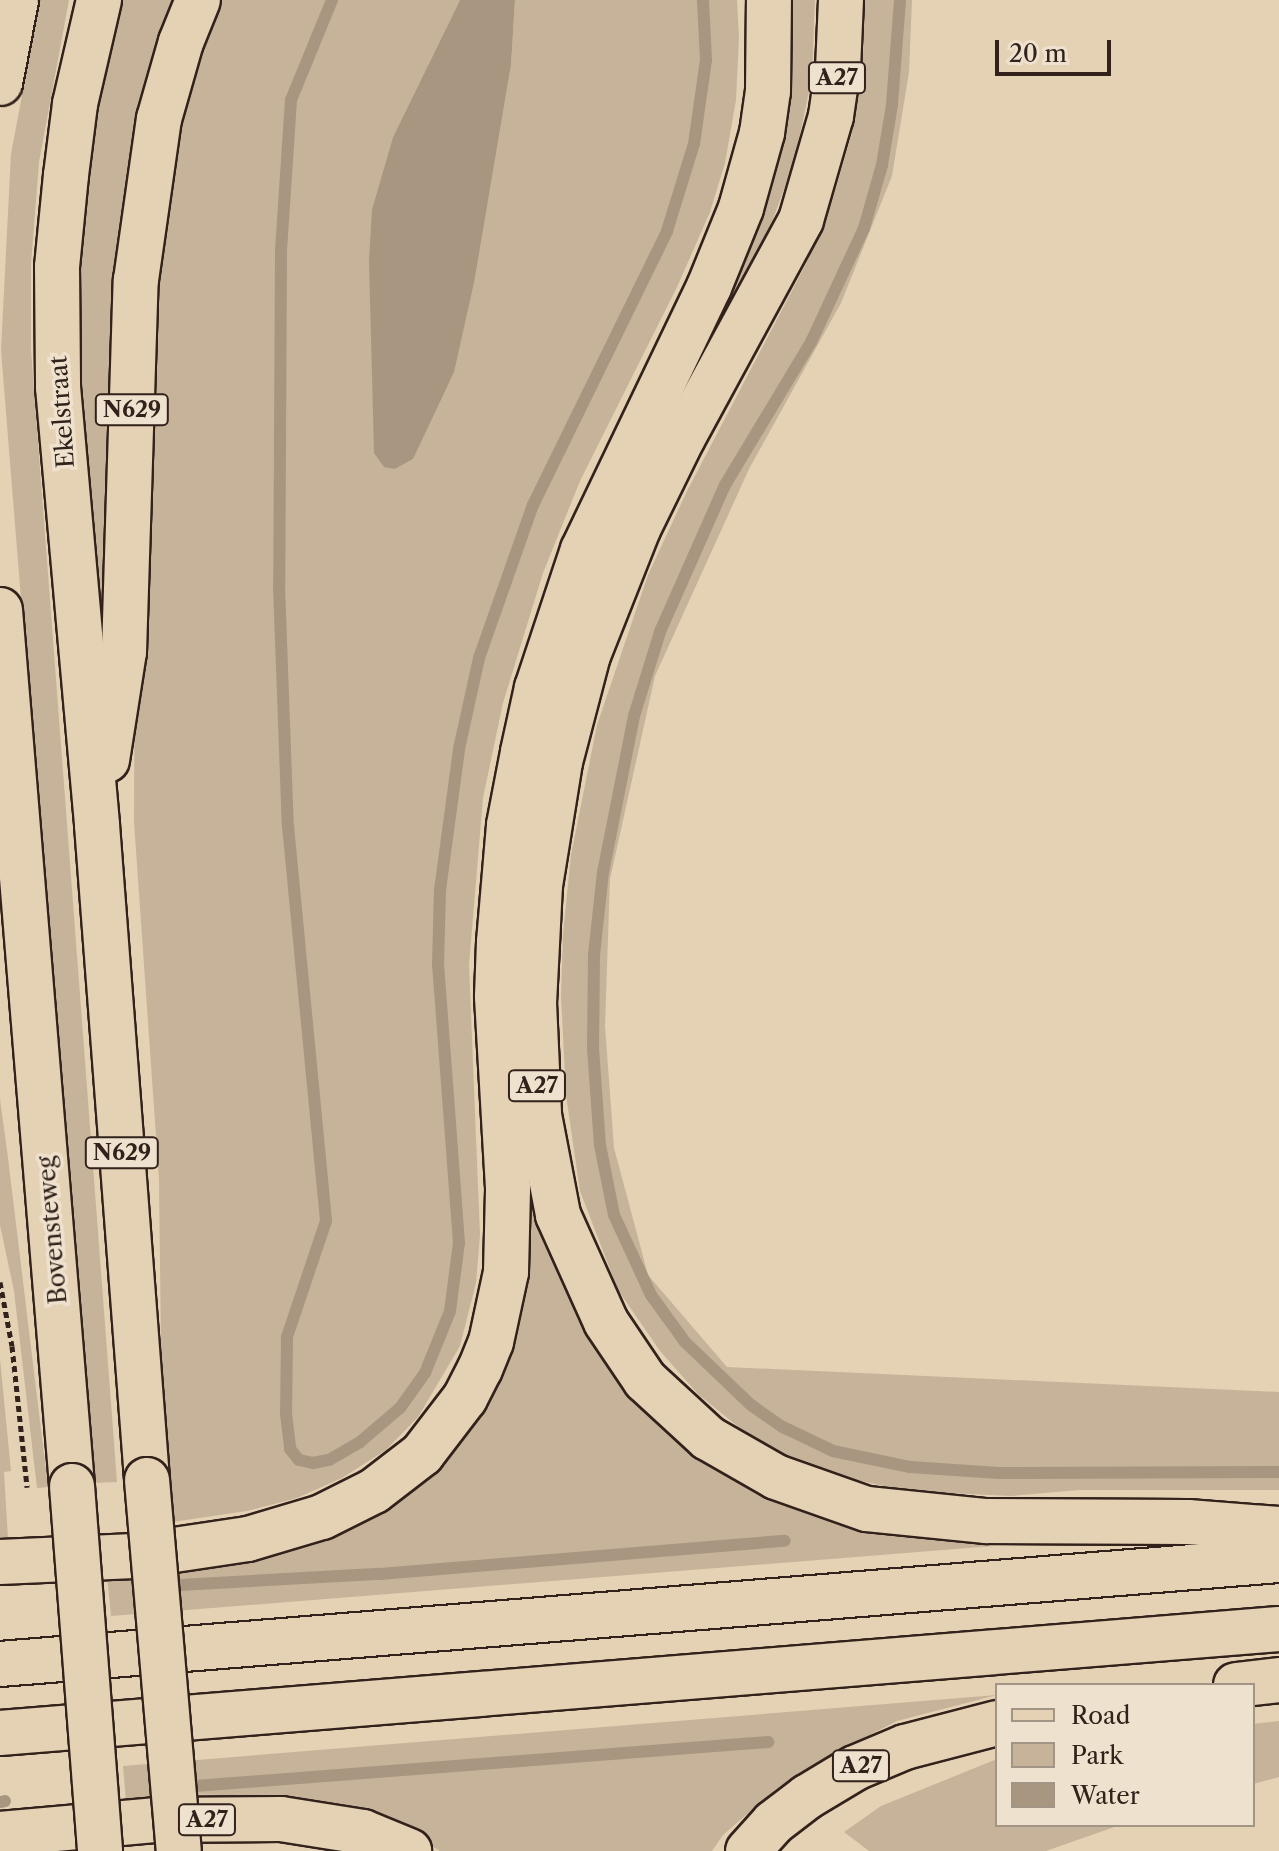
<!DOCTYPE html>
<style>
body{margin:0}
#map{position:relative;width:1279px;height:1851px;overflow:hidden;background:#e5d1b4;font-family:"Libre Caslon Text",serif}
div>[style]{position:absolute}
.green>*{inset:0;background:#c7b39a}
.water>*{inset:0;background:#a89680}
.stream>*{height:12px;margin:-6px;padding:0 6px;transform-origin:6px;border-radius:6px;background:#a89680}
.path>*{height:5px;margin-top:-2.5px;transform-origin:0;background:repeating-linear-gradient(90deg,#32221b 0 6px,transparent 0 10px)}
.roads{filter:drop-shadow(2px 0 #32221b) drop-shadow(-2px 0 #32221b) drop-shadow(0 2px #32221b) drop-shadow(0 -2px #32221b)}
.major>*{height:44px;margin:-22px;padding:0 22px;transform-origin:22px;border-radius:22px;background:#e5d1b4}
.highway>*{height:44px;margin:-22px;padding:0 22px;transform-origin:22px;border-radius:22px;background:#e5d1b4}
.bridges{filter:drop-shadow(2px 0 #32221b) drop-shadow(-2px 0 #32221b) drop-shadow(0 2px #32221b) drop-shadow(0 -2px #32221b)}
.major-bridge>*{height:44px;margin:-22px;padding:0 22px;transform-origin:22px;border-radius:22px;background:#e5d1b4}
span{translate:-50% -50%;white-space:nowrap;text-align:center;line-height:1.15;-webkit-text-stroke:7px #eee1ce;paint-order:stroke}
.shield-label span{padding:2px 6px;background:#eee1ce;border:2px solid;border-radius:6px;-webkit-text-stroke-width:0}
.shield-label{font-size:22px;color:#32221b;font-weight:700}
.street-label{font-size:24px;color:#32221b}
.legend{position:absolute;left:995px;top:1683px;width:260px;height:144px;box-sizing:border-box;background:#eee1ce;border:2px solid #a39586;margin:0;padding:10px 14px;list-style:none;font-size:24px;color:#32221b}
.legend li{display:flex;align-items:center;gap:16px;height:40px}
.legend b{width:40px;border:2px solid #a39586}
.scale{position:absolute;left:995px;top:40px;width:116px;height:36px;box-sizing:border-box;border:4px solid #32221b;border-top:0;padding-left:10px;font-size:24px;line-height:28px;white-space:nowrap;color:#32221b;-webkit-text-stroke:6px #eee1ce;paint-order:stroke}
</style>
<div id="map">
<div class="green">
<i style="clip-path:polygon(40px 0,69px 0,39px 162px,31px 264px,31px 350px,117px 1482px,92px 1483px,1px 350px,11px 154px)"></i>
<i style="clip-path:polygon(116px 0,179px 0,111px 661px,96px 660px,83px 505px,76px 272px,91px 125px)"></i>
<i style="clip-path:polygon(219px 0,460px 0,393px 137px,372px 209px,395px 469px,413px 459px,475px 278px,511px 65px,515px 0,737px 0,739px 37px,736px 100px,725px 163px,710px 212px,678px 285px,580px 481px,543px 573px,503px 703px,483px 798px,469px 965px,480px 1235px,476px 1283px,460px 1346px,418px 1417px,386px 1450px,342px 1478px,297px 1498px,247px 1511px,172px 1522px,162px 1432px,159px 1179px,134px 822px,135px 587px,148px 295px,187px 73px)"></i>
<i style="clip-path:polygon(783px 0,815px 0,812px 77px,794px 163px,756px 264px,617px 541px,584px 626px,557px 712px,528px 872px,522px 946px,521px 1042px,533px 1165px,549px 1227px,570px 1280px,594px 1323px,678px 1433px,720px 1466px,773px 1495px,856px 1523px,1017px 1537px,1019px 1544px,111px 1616px,107px 1575px,199px 1565px,309px 1539px,361px 1516px,410px 1483px,442px 1452px,469px 1417px,503px 1348px,519px 1268px,521px 1219px,512px 946px,525px 810px,545px 710px,566px 634px,613px 512px,745px 237px,771px 151px,780px 98px)"></i>
<i style="clip-path:polygon(865px 0,912px 0,909px 72px,892px 176px,841px 303px,749px 469px,655px 676px,610px 879px,605px 1026px,614px 1148px,648px 1275px,727px 1367px,1279px 1392px,1279px 1490px,1079px 1490px,1011px 1496px,907px 1491px,847px 1478px,794px 1459px,747px 1434px,698px 1394px,660px 1351px,618px 1290px,580px 1191px,566px 1095px,561px 996px,563px 934px,571px 855px,597px 725px,648px 575px,687px 491px,807px 262px,836px 188px,852px 133px,863px 56px)"></i>
<i style="clip-path:polygon(0 1099px,8px 1158px,48px 1487px,37px 1488px,14px 1291px,0 1225px)"></i>
<i style="clip-path:polygon(0 1359px,11px 1471px,4px 1472px,8px 1538px,0 1538px)"></i>
<i style="clip-path:polygon(997px 1695px,897px 1721px,842px 1749px,776px 1789px,723px 1835px,712px 1851px,440px 1851px,409px 1833px,340px 1811px,258px 1796px,186px 1794px,126px 1801px,123px 1766px)"></i>
<i style="clip-path:polygon(1279px 1721px,1279px 1777px,1253px 1784px,1253px 1724px)"></i>
<i style="clip-path:polygon(997px 1759px,997px 1825px,1120px 1825px,1046px 1851px,869px 1851px,844px 1832px,881px 1806px)"></i>
</div>
<div class="water">
<i style="clip-path:polygon(460px 0,515px 0,511px 65px,475px 278px,454px 372px,413px 459px,395px 469px,384px 467px,374px 453px,369px 261px,372px 209px,393px 137px)"></i>
</div>
<div class="stream">
<i style="left:332px;top:0;width:108px;rotate:112.3deg"></i>
<i style="left:291px;top:100px;width:151px;rotate:93.8deg"></i>
<i style="left:281px;top:251px;width:335px;rotate:90.3deg"></i>
<i style="left:279px;top:586px;width:240px;rotate:87.9deg"></i>
<i style="left:288px;top:826px;width:397px;rotate:84.5deg"></i>
<i style="left:326px;top:1221px;width:122px;rotate:108.6deg"></i>
<i style="left:287px;top:1337px;width:77px;rotate:90.7deg"></i>
<i style="left:286px;top:1414px;width:35px;rotate:83deg"></i>
<i style="left:290px;top:1449px;width:14px;rotate:51deg"></i>
<i style="left:299px;top:1460px;width:14px;rotate:12deg"></i>
<i style="left:313px;top:1463px;width:16px;rotate:-11deg"></i>
<i style="left:329px;top:1460px;width:36px;rotate:-30deg"></i>
<i style="left:360px;top:1442px;width:52px;rotate:-40.4deg"></i>
<i style="left:400px;top:1408px;width:43px;rotate:-54.5deg"></i>
<i style="left:425px;top:1373px;width:67px;rotate:-68deg"></i>
<i style="left:450px;top:1311px;width:69px;rotate:-82.5deg"></i>
<i style="left:459px;top:1243px;width:279px;rotate:-94.3deg"></i>
<i style="left:438px;top:965px;width:75px;rotate:-88.5deg"></i>
<i style="left:440px;top:890px;width:142px;rotate:-82.3deg"></i>
<i style="left:459px;top:749px;width:93px;rotate:-77.6deg"></i>
<i style="left:479px;top:658px;width:162px;rotate:-70.6deg"></i>
<i style="left:533px;top:505px;width:305px;rotate:-63.9deg"></i>
<i style="left:667px;top:231px;width:91px;rotate:-72.8deg"></i>
<i style="left:694px;top:144px;width:85px;rotate:-81.9deg"></i>
<i style="left:706px;top:60px;width:60px;rotate:-92.9deg"></i>
<i style="left:900px;top:0;width:105px;rotate:94.4deg"></i>
<i style="left:892px;top:105px;width:61px;rotate:99.5deg"></i>
<i style="left:882px;top:165px;width:66px;rotate:105.9deg"></i>
<i style="left:864px;top:228px;width:126px;rotate:114.9deg"></i>
<i style="left:811px;top:342px;width:167px;rotate:121deg"></i>
<i style="left:725px;top:485px;width:161px;rotate:113.9deg"></i>
<i style="left:660px;top:632px;width:88px;rotate:107.2deg"></i>
<i style="left:634px;top:716px;width:159px;rotate:101.2deg"></i>
<i style="left:603px;top:872px;width:83px;rotate:96.2deg"></i>
<i style="left:594px;top:955px;width:93px;rotate:90.6deg"></i>
<i style="left:593px;top:1048px;width:97px;rotate:85.9deg"></i>
<i style="left:600px;top:1145px;width:71px;rotate:78.7deg"></i>
<i style="left:614px;top:1215px;width:88px;rotate:65.2deg"></i>
<i style="left:651px;top:1295px;width:58px;rotate:54.1deg"></i>
<i style="left:685px;top:1342px;width:91px;rotate:43.7deg"></i>
<i style="left:751px;top:1405px;width:39px;rotate:35deg"></i>
<i style="left:783px;top:1427px;width:55px;rotate:25.6deg"></i>
<i style="left:833px;top:1451px;width:79px;rotate:11.7deg"></i>
<i style="left:910px;top:1467px;width:89px;rotate:3.9deg"></i>
<i style="left:999px;top:1473px;width:280px;rotate:-0.2deg"></i>
<i style="left:162px;top:1586px;width:218px;rotate:-3.2deg"></i>
<i style="left:380px;top:1574px;width:406px;rotate:-4.7deg"></i>
<i style="left:182px;top:1787px;width:588px;rotate:-4.39deg"></i>
<i style="left:0;top:1802px;width:5px;rotate:-11deg"></i>
</div>
<div class="path">
<i style="left:0;top:1282px;width:65px;rotate:79.4deg"></i>
<i style="left:12px;top:1346px;width:142px;rotate:83.9deg"></i>
</div>
<div class="roads">
<div class="major">
<i style="left:99px;top:0;width:107px;rotate:103deg"></i>
<i style="left:75px;top:104px;width:72px;rotate:97.2deg"></i>
<i style="left:66px;top:175px;width:92px;rotate:95.6deg"></i>
<i style="left:57px;top:267px;width:120px;rotate:89.5deg"></i>
<i style="left:58px;top:387px;width:440px;rotate:84.9deg"></i>
<i style="left:97px;top:825px;width:657px;rotate:85.63deg"></i>
<i style="left:0;top:83px;width:85px;rotate:-79.1deg"></i>
<i style="left:0;top:610px;width:879px;rotate:85.3deg"></i>
<i style="left:107px;top:760px;width:109px;rotate:-81.1deg"></i>
<i style="left:124px;top:652px;width:372px;rotate:-88.2deg"></i>
<i style="left:136px;top:280px;width:163px;rotate:-81.9deg"></i>
<i style="left:159px;top:119px;width:80px;rotate:-74.1deg"></i>
<i style="left:181px;top:42px;width:45px;rotate:-68deg"></i>
</div>
<div class="highway">
<i style="left:841px;top:0;width:68px;rotate:92.5deg"></i>
<i style="left:838px;top:68px;width:49px;rotate:98.3deg"></i>
<i style="left:831px;top:116px;width:108px;rotate:106.1deg"></i>
<i style="left:801px;top:220px;width:247px;rotate:118.5deg"></i>
<i style="left:683px;top:437px;width:102px;rotate:116.1deg"></i>
<i style="left:638px;top:529px;width:136px;rotate:111.6deg"></i>
<i style="left:588px;top:655px;width:111px;rotate:104.7deg"></i>
<i style="left:560px;top:762px;width:125px;rotate:99.2deg"></i>
<i style="left:540px;top:885px;width:118px;rotate:92.9deg"></i>
<i style="left:534px;top:1003px;width:112px;rotate:87.4deg"></i>
<i style="left:539px;top:1115px;width:102px;rotate:79.2deg"></i>
<i style="left:558px;top:1215px;width:117px;rotate:65.8deg"></i>
<i style="left:606px;top:1322px;width:70px;rotate:56.1deg"></i>
<i style="left:645px;top:1380px;width:86px;rotate:42.6deg"></i>
<i style="left:708px;top:1438px;width:78px;rotate:29.8deg"></i>
<i style="left:776px;top:1477px;width:96px;rotate:19.4deg"></i>
<i style="left:867px;top:1509px;width:120px;rotate:5.8deg"></i>
<i style="left:986px;top:1521px;width:202px;rotate:0.3deg"></i>
<i style="left:1188px;top:1522px;width:91px;rotate:4.4deg"></i>
<i style="left:0;top:1562px;width:134px;rotate:-2.6deg"></i>
<i style="left:134px;top:1556px;width:115px;rotate:-8.5deg"></i>
<i style="left:248px;top:1539px;width:77px;rotate:-16.6deg"></i>
<i style="left:322px;top:1517px;width:58px;rotate:-26.6deg"></i>
<i style="left:374px;top:1491px;width:61px;rotate:-37.6deg"></i>
<i style="left:422px;top:1454px;width:71px;rotate:-52.5deg"></i>
<i style="left:465px;top:1398px;width:33px;rotate:-63deg"></i>
<i style="left:480px;top:1369px;width:29px;rotate:-68deg"></i>
<i style="left:491px;top:1342px;width:72px;rotate:-77.9deg"></i>
<i style="left:506px;top:1272px;width:84px;rotate:-88.6deg"></i>
<i style="left:508px;top:1188px;width:192px;rotate:-93.3deg"></i>
<i style="left:497px;top:996px;width:54px;rotate:-87.9deg"></i>
<i style="left:499px;top:942px;width:117px;rotate:-85.1deg"></i>
<i style="left:509px;top:825px;width:74px;rotate:-79.1deg"></i>
<i style="left:523px;top:752px;width:66px;rotate:-77.7deg"></i>
<i style="left:537px;top:688px;width:145px;rotate:-71.6deg"></i>
<i style="left:583px;top:550px;width:292px;rotate:-64.4deg"></i>
<i style="left:709px;top:287px;width:85px;rotate:-67.9deg"></i>
<i style="left:741px;top:208px;width:78px;rotate:-74.4deg"></i>
<i style="left:762px;top:133px;width:42px;rotate:-81.9deg"></i>
<i style="left:768px;top:91px;width:91px;rotate:-89.4deg"></i>
<i style="left:0;top:1664px;width:1283px;rotate:-4.65deg"></i>
<i style="left:1236px;top:1685px;width:43px;rotate:-6.6deg"></i>
<i style="left:0;top:1733px;width:1283px;rotate:-4.65deg"></i>
<i style="left:0;top:1834px;width:158px;rotate:-5.1deg"></i>
<i style="left:157px;top:1820px;width:124px;rotate:-0.5deg"></i>
<i style="left:281px;top:1819px;width:83px;rotate:9deg"></i>
<i style="left:363px;top:1832px;width:50px;rotate:22.4deg"></i>
<i style="left:748px;top:1851px;width:38px;rotate:-48deg"></i>
<i style="left:773px;top:1823px;width:43px;rotate:-37.4deg"></i>
<i style="left:807px;top:1797px;width:56px;rotate:-31.1deg"></i>
<i style="left:855px;top:1768px;width:54px;rotate:-22.8deg"></i>
<i style="left:905px;top:1747px;width:95px;rotate:-14.6deg"></i>
</div>
</div>
<div class="bridges">
<div class="major-bridge">
<i style="left:147px;top:1480px;width:372px;rotate:85.1deg"></i>
<i style="left:72px;top:1486px;width:366px;rotate:85.6deg"></i>
</div>
</div>
<div class="shield-label">
<span style="left:837px;top:78px">A27</span>
<span style="left:132px;top:410px">N629</span>
<span style="left:537px;top:1086px">A27</span>
<span style="left:122px;top:1153px">N629</span>
<span style="left:861px;top:1766px">A27</span>
<span style="left:207px;top:1820px">A27</span>
</div>
<div class="street-label">
<span style="left:62px;top:412px;rotate:-94deg">Ekelstraat</span>
<span style="left:52px;top:1230px;rotate:-95deg">Bovensteweg</span>
</div>
<ul class="legend">
<li><b style="height:10px;background:#e5d1b4"></b>Road</li>
<li><b style="height:22px;background:#c7b39a"></b>Park</li>
<li><b style="height:22px;background:#a89680"></b>Water</li>
</ul>
<div class="scale">20 m</div>
</div>
